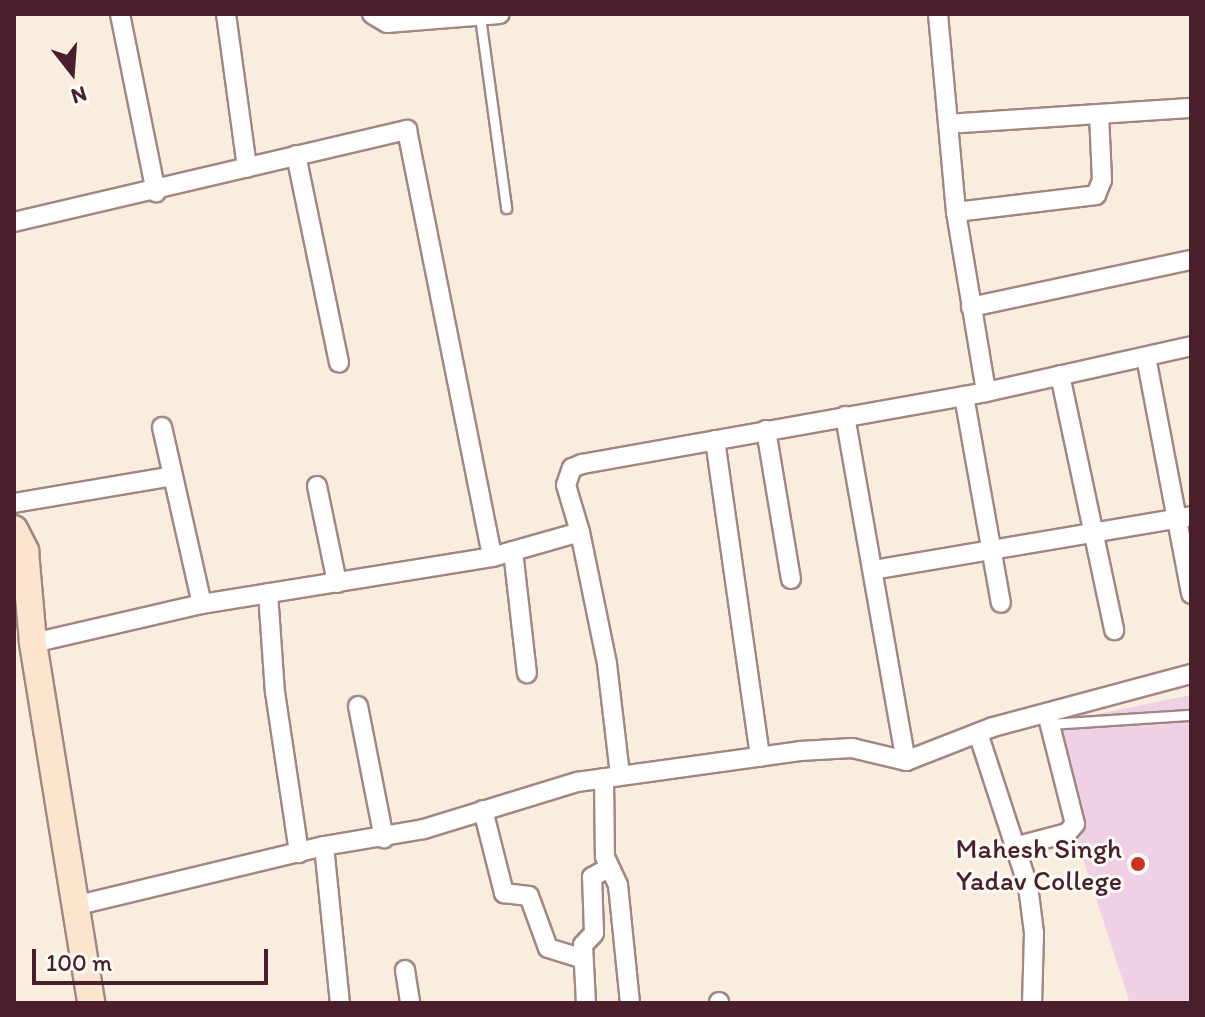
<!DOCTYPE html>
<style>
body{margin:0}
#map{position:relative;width:1205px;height:1017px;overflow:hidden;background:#f9eedd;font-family:Itim,sans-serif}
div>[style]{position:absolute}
.built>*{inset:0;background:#f0d0e5}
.roads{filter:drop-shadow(2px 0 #a28684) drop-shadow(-2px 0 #a28684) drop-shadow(0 2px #a28684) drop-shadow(0 -2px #a28684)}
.lane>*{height:9px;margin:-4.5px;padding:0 4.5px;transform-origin:4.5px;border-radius:4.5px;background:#fff}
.street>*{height:18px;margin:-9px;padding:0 9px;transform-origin:9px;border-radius:9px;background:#fff}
.secondary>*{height:26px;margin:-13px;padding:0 13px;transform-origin:13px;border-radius:13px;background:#fce5cf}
.dots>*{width:22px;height:22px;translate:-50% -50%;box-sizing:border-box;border:4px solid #fdfcf7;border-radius:50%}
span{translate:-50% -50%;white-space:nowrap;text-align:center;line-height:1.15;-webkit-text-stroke:6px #fdfcf7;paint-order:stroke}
.poi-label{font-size:28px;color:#4a1f2b}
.right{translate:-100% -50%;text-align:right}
.frame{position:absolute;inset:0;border:16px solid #4a1f2b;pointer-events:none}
.north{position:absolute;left:32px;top:32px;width:80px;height:80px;-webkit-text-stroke:6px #fdfcf7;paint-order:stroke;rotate:163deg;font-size:22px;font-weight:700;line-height:32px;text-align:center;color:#4a1f2b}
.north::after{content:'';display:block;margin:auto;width:28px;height:36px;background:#4a1f2b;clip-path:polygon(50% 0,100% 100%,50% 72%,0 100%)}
.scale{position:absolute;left:32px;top:949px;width:236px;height:36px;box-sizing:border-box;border:4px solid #4a1f2b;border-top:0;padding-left:10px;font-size:24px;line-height:28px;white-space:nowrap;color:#4a1f2b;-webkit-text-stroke:6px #fdfcf7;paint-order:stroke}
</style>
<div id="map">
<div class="built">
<i style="clip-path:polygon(1191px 695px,1191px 1003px,1130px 1003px,1040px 726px)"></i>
</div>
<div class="roads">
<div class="lane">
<i style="left:480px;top:17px;width:193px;rotate:82.2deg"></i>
<i style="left:1050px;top:724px;width:141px;rotate:-3.7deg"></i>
</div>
<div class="street">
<i style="left:120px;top:14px;width:182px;rotate:78.6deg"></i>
<i style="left:226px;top:14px;width:155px;rotate:82.2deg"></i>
<i style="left:372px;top:14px;width:17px;rotate:31deg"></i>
<i style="left:387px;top:23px;width:113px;rotate:-4.6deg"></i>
<i style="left:938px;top:14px;width:199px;rotate:84.8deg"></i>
<i style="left:956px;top:212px;width:182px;rotate:80.5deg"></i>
<i style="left:948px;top:124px;width:244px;rotate:-3.8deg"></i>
<i style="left:296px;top:155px;width:212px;rotate:78.3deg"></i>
<i style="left:956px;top:212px;width:141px;rotate:-6.9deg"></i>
<i style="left:1096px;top:195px;width:16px;rotate:-68deg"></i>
<i style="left:1102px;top:180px;width:66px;rotate:-92.6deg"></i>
<i style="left:14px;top:222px;width:404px;rotate:-13.2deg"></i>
<i style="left:407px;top:130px;width:435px;rotate:78.7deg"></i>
<i style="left:971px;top:307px;width:225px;rotate:-12.1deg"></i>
<i style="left:1146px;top:357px;width:241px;rotate:79.2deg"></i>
<i style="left:1060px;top:375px;width:261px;rotate:78deg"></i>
<i style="left:964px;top:396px;width:210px;rotate:79.9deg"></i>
<i style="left:845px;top:416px;width:350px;rotate:80deg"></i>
<i style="left:162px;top:427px;width:181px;rotate:77.3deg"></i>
<i style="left:766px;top:430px;width:151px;rotate:80.5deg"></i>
<i style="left:715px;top:440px;width:320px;rotate:81.9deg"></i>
<i style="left:317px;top:486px;width:99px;rotate:78.3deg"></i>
<i style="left:14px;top:503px;width:161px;rotate:-9.6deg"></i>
<i style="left:580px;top:532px;width:135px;rotate:78.4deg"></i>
<i style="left:607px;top:664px;width:111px;rotate:83.3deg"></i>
<i style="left:513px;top:551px;width:123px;rotate:83.5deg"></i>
<i style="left:873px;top:570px;width:323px;rotate:-9.6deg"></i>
<i style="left:268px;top:593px;width:99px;rotate:86deg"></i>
<i style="left:275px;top:692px;width:163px;rotate:81.5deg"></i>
<i style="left:33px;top:643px;width:173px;rotate:-13deg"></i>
<i style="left:202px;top:604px;width:294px;rotate:-9.2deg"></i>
<i style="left:492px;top:557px;width:91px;rotate:-15.9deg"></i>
<i style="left:580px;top:532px;width:49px;rotate:-106.6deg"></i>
<i style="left:566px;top:485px;width:18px;rotate:-71deg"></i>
<i style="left:572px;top:468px;width:11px;rotate:-22deg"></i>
<i style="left:582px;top:464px;width:410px;rotate:-10.1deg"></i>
<i style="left:986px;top:392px;width:210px;rotate:-12.6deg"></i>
<i style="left:358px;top:706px;width:135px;rotate:78.9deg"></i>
<i style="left:978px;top:733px;width:161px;rotate:71.9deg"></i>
<i style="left:1028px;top:886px;width:47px;rotate:82.7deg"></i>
<i style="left:1034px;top:933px;width:70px;rotate:91.6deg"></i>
<i style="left:604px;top:778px;width:79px;rotate:89.3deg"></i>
<i style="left:605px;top:857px;width:31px;rotate:65deg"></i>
<i style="left:618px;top:885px;width:119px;rotate:84.2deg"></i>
<i style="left:483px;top:810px;width:86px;rotate:75.8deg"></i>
<i style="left:504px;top:893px;width:25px;rotate:7deg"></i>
<i style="left:529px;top:896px;width:55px;rotate:69.9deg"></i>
<i style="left:548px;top:948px;width:37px;rotate:17deg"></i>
<i style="left:324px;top:846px;width:158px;rotate:84.2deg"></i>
<i style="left:1018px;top:846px;width:51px;rotate:-14.9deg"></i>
<i style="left:1067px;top:833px;width:12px;rotate:-48deg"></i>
<i style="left:1075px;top:824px;width:114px;rotate:-104.2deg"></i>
<i style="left:74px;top:906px;width:257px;rotate:-13.5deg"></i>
<i style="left:324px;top:846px;width:101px;rotate:-9.6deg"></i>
<i style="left:424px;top:829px;width:160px;rotate:-17.1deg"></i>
<i style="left:577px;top:782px;width:225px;rotate:-7.9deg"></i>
<i style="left:800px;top:751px;width:52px;rotate:-3.3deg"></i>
<i style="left:852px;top:748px;width:56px;rotate:13.5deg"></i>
<i style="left:906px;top:761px;width:93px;rotate:-21.3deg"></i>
<i style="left:993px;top:727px;width:205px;rotate:-15deg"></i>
<i style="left:405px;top:970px;width:33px;rotate:81deg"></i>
<i style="left:719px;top:1002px;width:1px;rotate:90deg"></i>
<i style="left:586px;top:1003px;width:58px;rotate:-93deg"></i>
<i style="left:583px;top:945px;width:16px;rotate:-47deg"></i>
<i style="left:594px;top:933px;width:56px;rotate:-92deg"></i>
<i style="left:592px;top:877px;width:18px;rotate:-29deg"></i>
</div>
<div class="secondary">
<i style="left:14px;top:529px;width:25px;rotate:63deg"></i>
<i style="left:25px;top:551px;width:92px;rotate:85deg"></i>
<i style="left:33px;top:643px;width:365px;rotate:80.8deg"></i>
</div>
</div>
<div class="dots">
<i style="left:1138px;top:864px;background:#c8321e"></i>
</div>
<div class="poi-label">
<span class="right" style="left:1122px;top:864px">Mahesh Singh<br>Yadav College</span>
</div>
<div class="frame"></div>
<div class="north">N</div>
<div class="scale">100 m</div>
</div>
